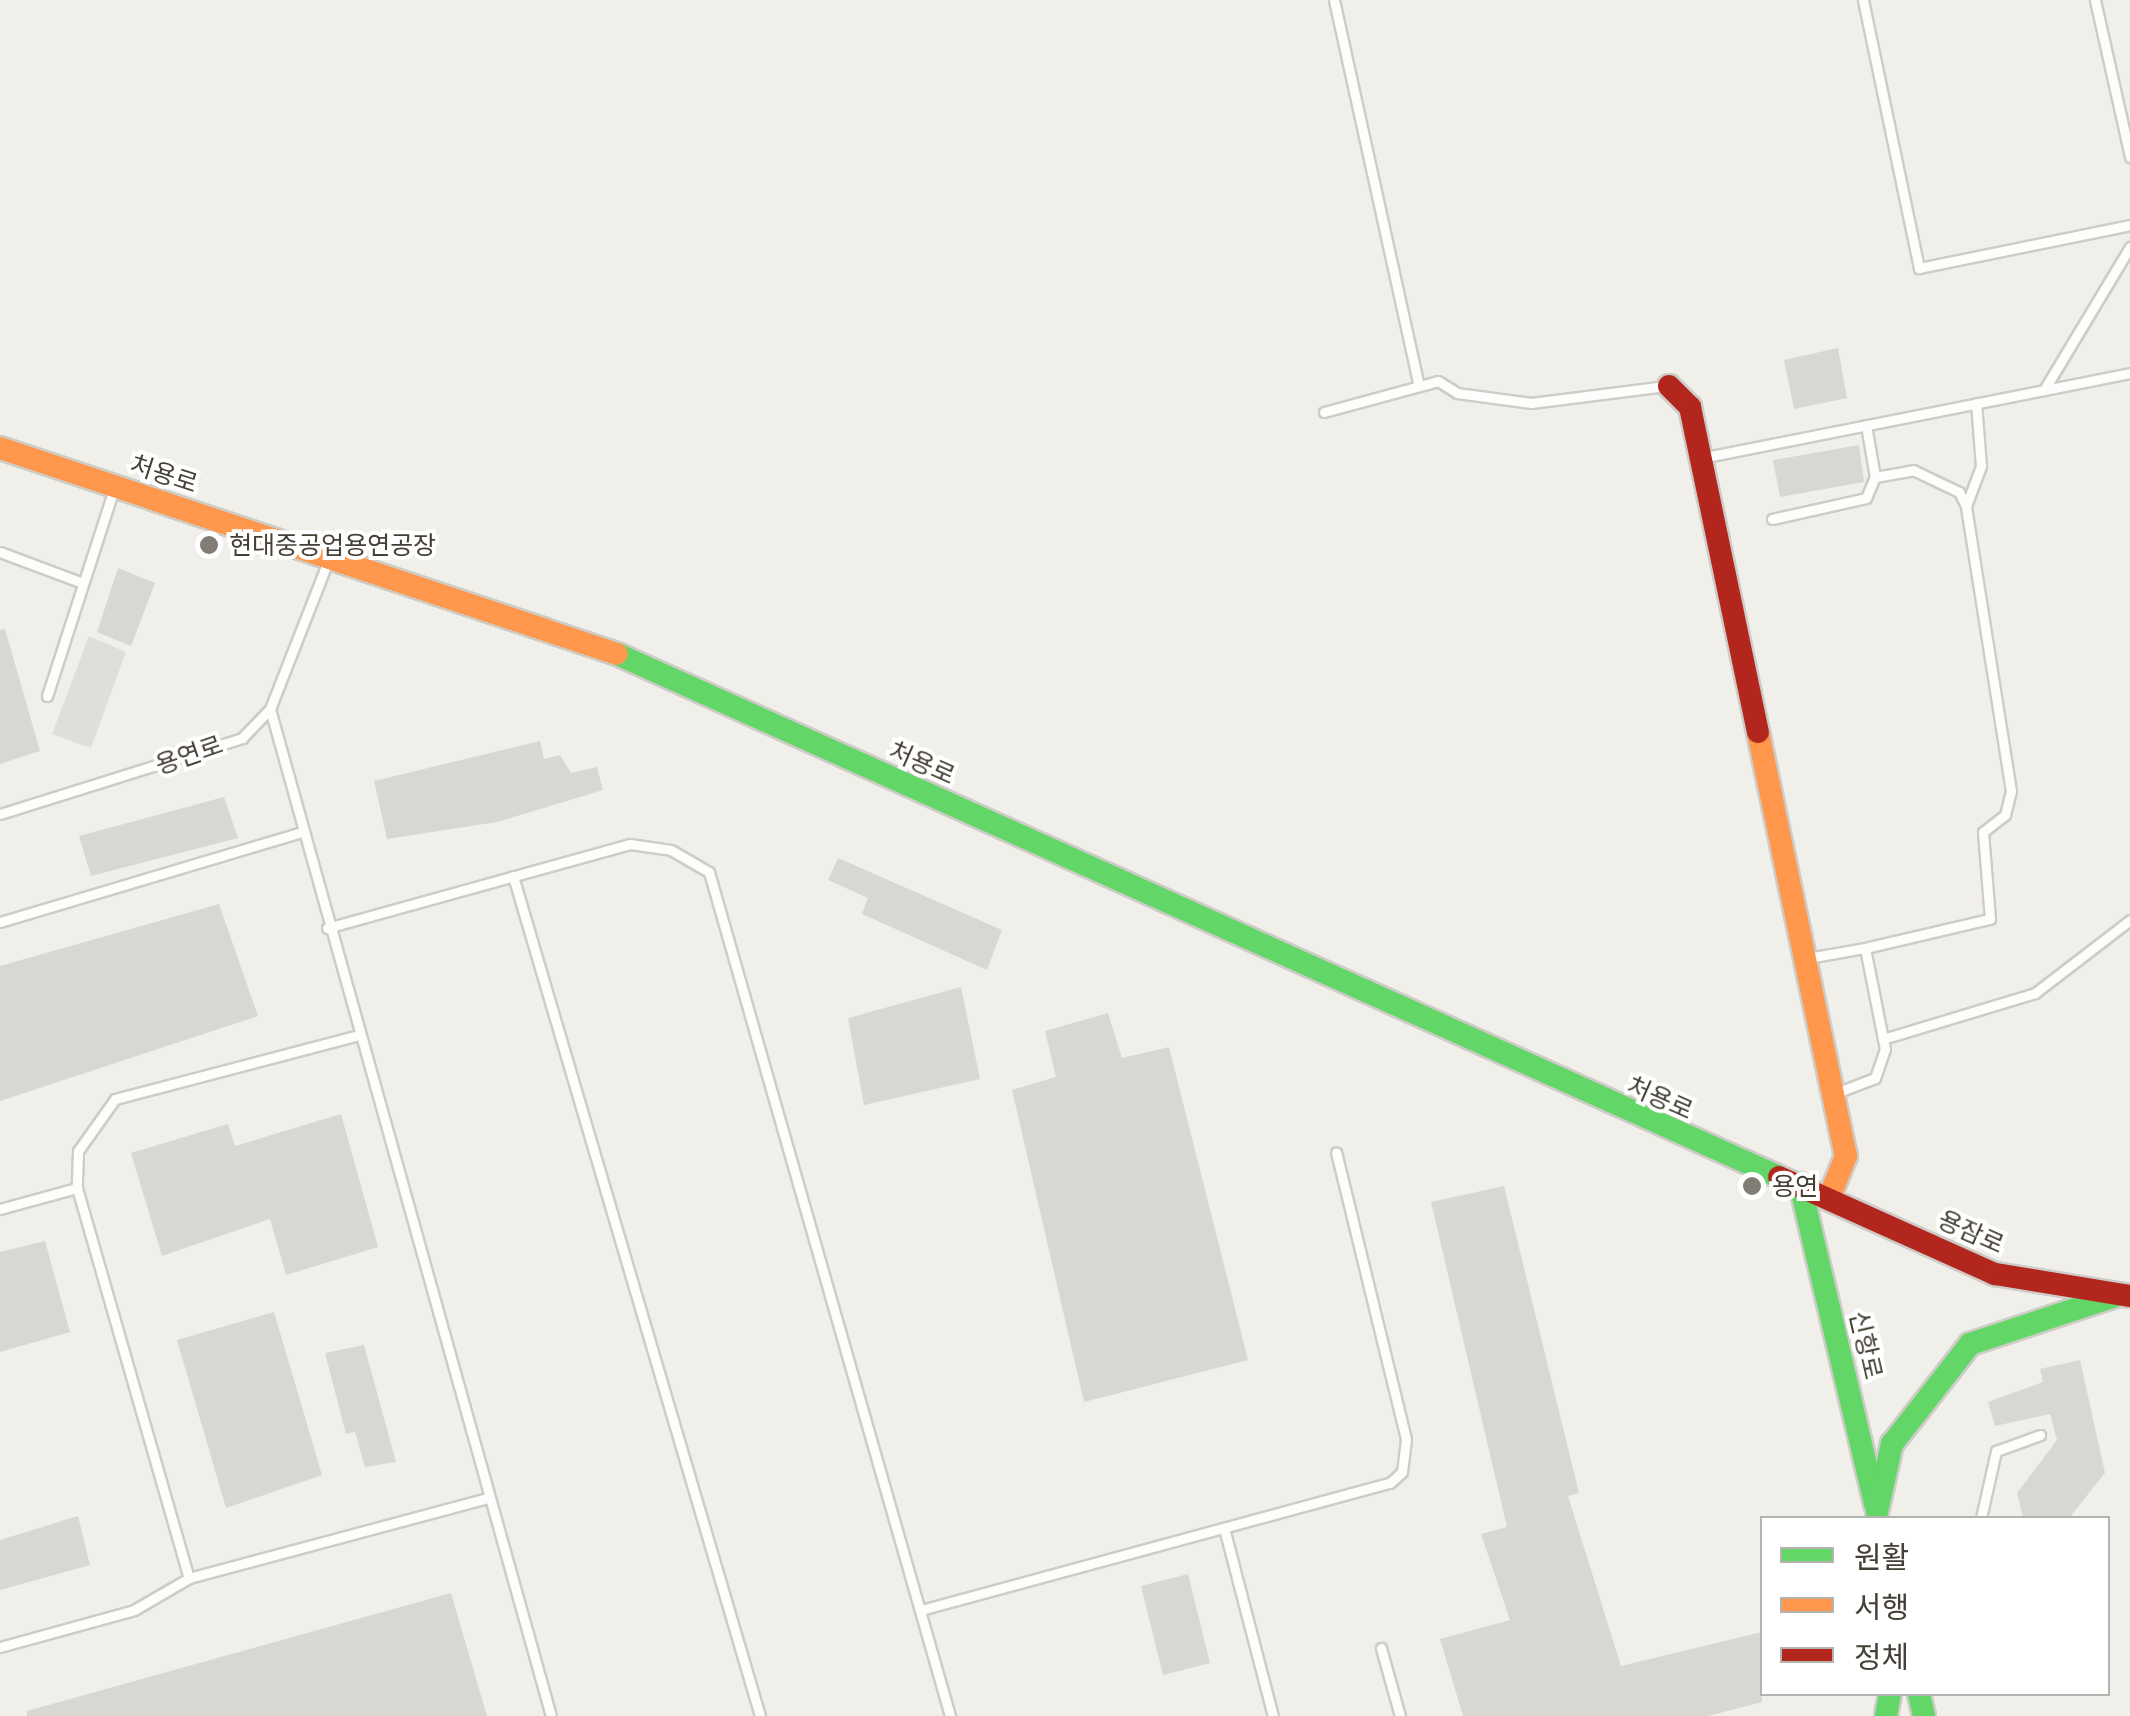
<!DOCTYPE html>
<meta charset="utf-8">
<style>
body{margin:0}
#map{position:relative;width:2130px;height:1716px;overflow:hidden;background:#f0efe9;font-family:Figtree,"Noto Sans KR",sans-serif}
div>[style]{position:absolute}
.parking>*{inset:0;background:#dfded9}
.building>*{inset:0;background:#d9d7d2}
.roads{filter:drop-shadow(2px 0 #ceccc7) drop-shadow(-2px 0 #ceccc7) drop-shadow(0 2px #ceccc7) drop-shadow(0 -2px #ceccc7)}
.lane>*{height:9px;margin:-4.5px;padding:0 4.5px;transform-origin:4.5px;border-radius:4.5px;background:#fdfdfc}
.fast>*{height:22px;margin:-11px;padding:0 11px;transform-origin:11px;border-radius:11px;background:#63d668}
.slow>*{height:22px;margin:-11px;padding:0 11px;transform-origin:11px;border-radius:11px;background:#ff974d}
.jam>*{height:22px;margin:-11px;padding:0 11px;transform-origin:11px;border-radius:11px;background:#b3261e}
.dots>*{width:28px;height:28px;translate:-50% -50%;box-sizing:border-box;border:5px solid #fff;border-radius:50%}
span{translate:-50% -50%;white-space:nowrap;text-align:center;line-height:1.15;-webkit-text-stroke:8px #fff;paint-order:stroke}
.street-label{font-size:25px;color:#454035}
.poi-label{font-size:25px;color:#454035}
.left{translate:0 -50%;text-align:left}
.legend{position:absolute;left:1760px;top:1516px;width:350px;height:180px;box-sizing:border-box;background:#fff;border:2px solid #b5b3ae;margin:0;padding:12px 18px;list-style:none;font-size:30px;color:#454035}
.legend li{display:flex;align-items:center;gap:20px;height:50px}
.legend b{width:50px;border:2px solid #b5b3ae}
</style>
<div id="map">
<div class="parking">
<i style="clip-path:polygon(89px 636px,126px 652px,91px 748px,52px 734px)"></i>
</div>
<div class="building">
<i style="clip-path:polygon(1838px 348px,1847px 398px,1794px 409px,1784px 360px)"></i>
<i style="clip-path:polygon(1859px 445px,1864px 482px,1780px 497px,1773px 460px)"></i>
<i style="clip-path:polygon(118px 568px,155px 583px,131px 646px,97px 632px)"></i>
<i style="clip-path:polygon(5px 629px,40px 751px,0 764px,0 630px)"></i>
<i style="clip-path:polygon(540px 741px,544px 759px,560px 755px,571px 773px,597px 767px,603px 790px,497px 822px,387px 839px,374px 781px)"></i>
<i style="clip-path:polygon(224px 797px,238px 838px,91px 876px,79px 836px)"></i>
<i style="clip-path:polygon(838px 858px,1002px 930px,987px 970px,862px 914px,868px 898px,828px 880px)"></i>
<i style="clip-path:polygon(219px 904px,258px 1016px,0 1101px,0 966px)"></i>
<i style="clip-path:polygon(961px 987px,980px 1079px,864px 1105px,848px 1018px)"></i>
<i style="clip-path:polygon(1108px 1013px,1122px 1058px,1169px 1047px,1248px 1360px,1084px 1402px,1012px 1090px,1056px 1077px,1045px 1031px)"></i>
<i style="clip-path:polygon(341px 1114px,378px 1247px,286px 1275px,270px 1219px,162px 1256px,131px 1153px,228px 1124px,235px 1146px)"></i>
<i style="clip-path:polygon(1504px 1186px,1579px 1493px,1568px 1496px,1621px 1666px,1762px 1632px,1762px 1702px,1708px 1716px,1463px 1716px,1440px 1639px,1510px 1620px,1481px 1534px,1507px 1527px,1431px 1202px)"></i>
<i style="clip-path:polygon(45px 1241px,70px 1332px,0 1352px,0 1252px)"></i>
<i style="clip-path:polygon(274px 1312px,322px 1475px,226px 1508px,177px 1340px)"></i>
<i style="clip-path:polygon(364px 1345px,396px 1462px,365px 1467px,355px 1432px,346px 1434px,325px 1353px)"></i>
<i style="clip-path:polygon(2080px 1360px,2105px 1473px,2069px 1518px,2023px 1518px,2017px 1493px,2057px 1440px,2050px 1414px,1995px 1426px,1988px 1402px,2043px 1382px,2040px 1369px)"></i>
<i style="clip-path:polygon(78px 1516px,90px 1565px,0 1590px,0 1540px)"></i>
<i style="clip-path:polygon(1188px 1574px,1210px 1663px,1163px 1675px,1141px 1586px)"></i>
<i style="clip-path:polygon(451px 1593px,487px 1716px,27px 1716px,27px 1711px)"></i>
</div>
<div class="roads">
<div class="lane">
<i style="left:1334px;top:0;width:395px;rotate:77.6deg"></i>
<i style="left:1863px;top:0;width:274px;rotate:78.2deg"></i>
<i style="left:1919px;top:268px;width:215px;rotate:-11.5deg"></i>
<i style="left:2095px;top:0;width:161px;rotate:77.4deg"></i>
<i style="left:2044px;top:390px;width:167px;rotate:-59deg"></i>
<i style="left:1324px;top:412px;width:118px;rotate:-15.2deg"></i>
<i style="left:1438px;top:381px;width:22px;rotate:32deg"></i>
<i style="left:1457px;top:393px;width:75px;rotate:7.7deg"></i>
<i style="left:1531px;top:403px;width:136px;rotate:-7.2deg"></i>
<i style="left:1866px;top:425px;width:53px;rotate:80.2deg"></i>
<i style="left:1875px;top:477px;width:39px;rotate:-10deg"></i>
<i style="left:1913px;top:470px;width:51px;rotate:25.6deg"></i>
<i style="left:1959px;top:492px;width:16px;rotate:63deg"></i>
<i style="left:1701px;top:458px;width:437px;rotate:-11.2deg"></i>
<i style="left:1772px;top:519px;width:96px;rotate:-12.6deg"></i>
<i style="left:1866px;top:498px;width:23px;rotate:-67deg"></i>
<i style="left:0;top:552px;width:89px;rotate:20.5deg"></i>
<i style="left:47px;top:696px;width:218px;rotate:-72.1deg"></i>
<i style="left:270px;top:709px;width:1045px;rotate:74.41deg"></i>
<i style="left:0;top:814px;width:254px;rotate:-17.4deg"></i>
<i style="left:242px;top:738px;width:40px;rotate:-46deg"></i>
<i style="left:270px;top:709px;width:159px;rotate:-68.6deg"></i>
<i style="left:513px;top:876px;width:876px;rotate:73.61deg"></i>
<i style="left:0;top:922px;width:315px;rotate:-16.6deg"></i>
<i style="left:327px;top:928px;width:314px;rotate:-15.5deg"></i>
<i style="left:630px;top:844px;width:41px;rotate:8.3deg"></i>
<i style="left:671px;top:850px;width:44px;rotate:30.1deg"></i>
<i style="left:709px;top:872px;width:878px;rotate:74.06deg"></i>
<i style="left:1865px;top:948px;width:128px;rotate:-13.1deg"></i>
<i style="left:1990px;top:919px;width:87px;rotate:-94.6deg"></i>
<i style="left:1983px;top:832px;width:28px;rotate:-38deg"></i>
<i style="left:2005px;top:815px;width:25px;rotate:-76deg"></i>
<i style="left:2011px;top:791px;width:289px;rotate:-99deg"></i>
<i style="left:1966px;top:506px;width:43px;rotate:-69.4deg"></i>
<i style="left:1981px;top:466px;width:63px;rotate:-94.5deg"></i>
<i style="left:1808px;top:958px;width:58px;rotate:-10deg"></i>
<i style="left:1865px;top:948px;width:103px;rotate:78.8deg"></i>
<i style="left:1885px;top:1049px;width:31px;rotate:109deg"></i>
<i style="left:1875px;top:1078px;width:42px;rotate:159deg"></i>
<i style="left:355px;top:1036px;width:248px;rotate:165.3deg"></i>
<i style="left:115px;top:1099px;width:64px;rotate:125.4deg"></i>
<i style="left:78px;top:1151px;width:37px;rotate:92deg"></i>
<i style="left:77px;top:1188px;width:406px;rotate:74deg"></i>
<i style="left:189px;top:1578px;width:309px;rotate:-15deg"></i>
<i style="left:1883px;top:1039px;width:159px;rotate:-16.8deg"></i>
<i style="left:2035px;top:993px;width:120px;rotate:-37.5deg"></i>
<i style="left:0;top:1209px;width:80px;rotate:-15.3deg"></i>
<i style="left:1981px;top:1518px;width:69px;rotate:-77.4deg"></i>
<i style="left:1996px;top:1451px;width:47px;rotate:-20deg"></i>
<i style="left:1224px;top:1528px;width:194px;rotate:75.4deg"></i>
<i style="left:921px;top:1610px;width:486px;rotate:-15.2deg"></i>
<i style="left:1390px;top:1483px;width:16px;rotate:-43deg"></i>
<i style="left:1402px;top:1472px;width:33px;rotate:-83deg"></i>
<i style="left:1406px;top:1439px;width:295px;rotate:-103.7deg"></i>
<i style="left:0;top:1647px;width:139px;rotate:-15.4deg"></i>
<i style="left:134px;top:1610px;width:64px;rotate:-30.2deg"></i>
<i style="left:1381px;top:1648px;width:71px;rotate:74.4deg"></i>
</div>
<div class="fast">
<i style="left:617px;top:654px;width:1274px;rotate:24.23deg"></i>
<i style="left:1800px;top:1184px;width:329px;rotate:76.8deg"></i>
<i style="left:1877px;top:1512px;width:70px;rotate:-77.6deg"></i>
<i style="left:1892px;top:1444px;width:127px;rotate:-52deg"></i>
<i style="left:1970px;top:1344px;width:153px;rotate:-18.3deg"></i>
<i style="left:1919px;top:1694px;width:23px;rotate:77deg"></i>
<i style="left:1886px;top:1716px;width:22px;rotate:-80deg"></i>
</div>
<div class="slow">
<i style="left:0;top:448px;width:650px;rotate:18.46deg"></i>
<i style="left:1758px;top:732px;width:433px;rotate:78.3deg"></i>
<i style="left:1846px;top:1156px;width:45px;rotate:112deg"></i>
</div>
<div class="jam">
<i style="left:1669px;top:386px;width:30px;rotate:45deg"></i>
<i style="left:1690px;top:407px;width:332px;rotate:78.2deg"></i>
<i style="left:1779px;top:1177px;width:237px;rotate:24.2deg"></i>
<i style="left:1995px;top:1274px;width:137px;rotate:9.3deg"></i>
</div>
</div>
<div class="dots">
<i style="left:209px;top:545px;background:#817d74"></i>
<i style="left:1752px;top:1186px;background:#817d74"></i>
</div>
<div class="street-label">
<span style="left:164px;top:474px;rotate:18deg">처용로</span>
<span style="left:189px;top:755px;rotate:-19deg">용연로</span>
<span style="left:922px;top:763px;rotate:24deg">처용로</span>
<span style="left:1660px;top:1098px;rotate:24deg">처용로</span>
<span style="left:1971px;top:1232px;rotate:24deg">용잠로</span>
<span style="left:1866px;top:1345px;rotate:77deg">신항로</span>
</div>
<div class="poi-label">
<span class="left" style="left:229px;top:545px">현대중공업용연공장</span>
<span class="left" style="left:1772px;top:1186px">용연</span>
</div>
<ul class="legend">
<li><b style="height:12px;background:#63d668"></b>원활</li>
<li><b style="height:12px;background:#ff974d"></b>서행</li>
<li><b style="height:12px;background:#b3261e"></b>정체</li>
</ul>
</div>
